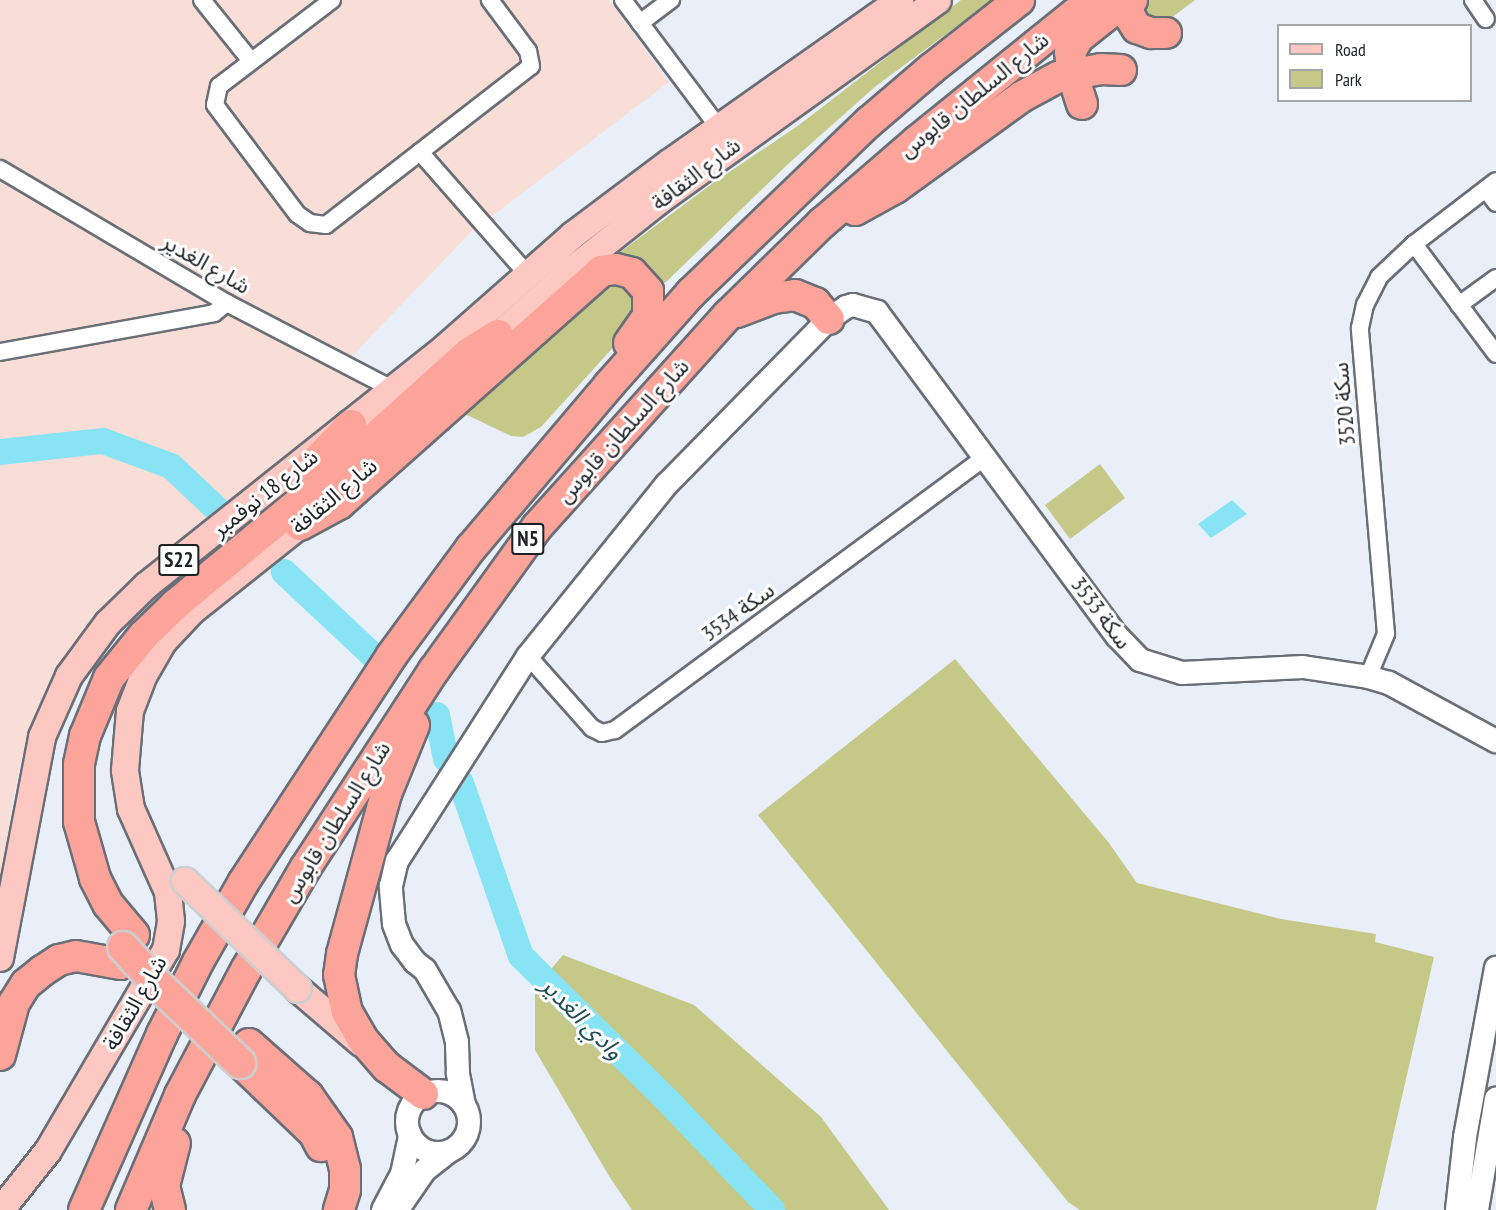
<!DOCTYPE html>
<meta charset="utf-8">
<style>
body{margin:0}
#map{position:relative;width:1496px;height:1210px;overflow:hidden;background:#e8eff9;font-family:"PT Sans Narrow","Noto Sans Arabic",sans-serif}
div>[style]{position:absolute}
.industrial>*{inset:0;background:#f8ded7}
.green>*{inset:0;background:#c5c887}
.water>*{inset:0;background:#88e4f4}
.river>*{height:26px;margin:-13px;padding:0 13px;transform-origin:13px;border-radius:13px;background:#88e4f4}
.roads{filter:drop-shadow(2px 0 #696e77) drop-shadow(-2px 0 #696e77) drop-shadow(0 2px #696e77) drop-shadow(0 -2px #696e77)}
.street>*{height:16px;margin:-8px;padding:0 8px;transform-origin:8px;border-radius:8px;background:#fff}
.secondary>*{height:22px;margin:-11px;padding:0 11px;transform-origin:11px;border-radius:11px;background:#fff}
.secondary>.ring{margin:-11px;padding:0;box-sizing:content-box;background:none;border:22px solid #fff;border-radius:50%}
.primary>*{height:26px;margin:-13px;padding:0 13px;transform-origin:13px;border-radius:13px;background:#fdc8c2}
.highway>*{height:30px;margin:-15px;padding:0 15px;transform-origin:15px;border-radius:15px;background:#fca39a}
.bridges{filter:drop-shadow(2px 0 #cececf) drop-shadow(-2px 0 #cececf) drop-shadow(0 2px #cececf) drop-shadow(0 -2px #cececf)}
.primary-bridge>*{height:26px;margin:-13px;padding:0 13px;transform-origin:13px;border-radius:13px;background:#fdc8c2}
.highway-bridge>*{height:30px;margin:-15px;padding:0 15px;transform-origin:15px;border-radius:15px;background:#fca39a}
span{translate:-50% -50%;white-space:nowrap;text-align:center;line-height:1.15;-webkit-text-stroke:6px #fff;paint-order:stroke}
.shield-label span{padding:2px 4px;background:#fff;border:2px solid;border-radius:4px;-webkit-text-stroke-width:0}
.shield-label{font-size:21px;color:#1e2124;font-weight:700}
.street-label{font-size:22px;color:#1e2124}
.water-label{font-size:24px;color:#224d53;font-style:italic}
.legend{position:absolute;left:1277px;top:24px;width:195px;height:78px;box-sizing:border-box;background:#fff;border:2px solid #a5a6a7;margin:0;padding:8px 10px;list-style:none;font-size:18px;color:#1e2124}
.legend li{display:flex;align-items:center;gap:12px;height:30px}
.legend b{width:30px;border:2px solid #a5a6a7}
</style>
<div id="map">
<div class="industrial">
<i style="clip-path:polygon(0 0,609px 0,669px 82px,471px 232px,353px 355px,343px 367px,372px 388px,371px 399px,142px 577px,95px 619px,56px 674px,33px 722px,22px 757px,12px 805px,0 894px)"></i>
</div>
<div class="green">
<i style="clip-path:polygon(961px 0,992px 0,876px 86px,788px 164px,665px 283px,615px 256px,713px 183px,799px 125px)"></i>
<i style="clip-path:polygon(1143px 0,1195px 0,1162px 25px,1140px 20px)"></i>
<i style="clip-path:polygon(609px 285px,623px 287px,634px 297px,637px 321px,541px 427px,523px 437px,511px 436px,463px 413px,584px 301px)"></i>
<i style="clip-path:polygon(1100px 464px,1125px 498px,1070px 539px,1045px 505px)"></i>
<i style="clip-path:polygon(955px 659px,1109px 843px,1137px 883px,1281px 919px,1376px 934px,1375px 942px,1434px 957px,1376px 1210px,1080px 1210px,1068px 1202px,758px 815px)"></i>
<i style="clip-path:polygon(563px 955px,694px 1005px,821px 1117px,889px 1210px,632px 1210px,609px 1176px,535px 1050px,535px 988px)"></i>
</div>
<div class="water">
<i style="clip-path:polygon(1232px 500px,1247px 514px,1211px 538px,1198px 524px)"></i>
</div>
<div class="river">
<i style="left:0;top:452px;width:104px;rotate:-6.1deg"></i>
<i style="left:103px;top:441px;width:72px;rotate:20.2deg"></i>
<i style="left:171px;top:466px;width:73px;rotate:43.3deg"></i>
<i style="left:284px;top:572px;width:133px;rotate:43.2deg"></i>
<i style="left:437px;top:715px;width:45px;rotate:78.4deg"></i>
<i style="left:461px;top:783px;width:183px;rotate:70.9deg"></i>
<i style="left:521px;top:956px;width:205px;rotate:44.6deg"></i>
<i style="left:667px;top:1100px;width:152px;rotate:46.3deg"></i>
</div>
<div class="roads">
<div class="street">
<i style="left:202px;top:0;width:77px;rotate:51.3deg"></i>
<i style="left:332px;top:0;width:142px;rotate:142.7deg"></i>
<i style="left:219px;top:86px;width:19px;rotate:102deg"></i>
<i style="left:215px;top:105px;width:136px;rotate:53deg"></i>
<i style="left:297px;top:214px;width:16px;rotate:35deg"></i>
<i style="left:310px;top:223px;width:16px;rotate:7deg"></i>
<i style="left:326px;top:225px;width:259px;rotate:-37.8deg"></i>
<i style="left:531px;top:66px;width:15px;rotate:-101deg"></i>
<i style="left:528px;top:51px;width:64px;rotate:-126.7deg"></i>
<i style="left:623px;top:0;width:160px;rotate:53.1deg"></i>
<i style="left:1473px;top:0;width:23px;rotate:56deg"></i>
<i style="left:640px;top:23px;width:39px;rotate:-37deg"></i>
<i style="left:420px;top:152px;width:162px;rotate:48.7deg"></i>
<i style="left:0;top:169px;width:264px;rotate:30.6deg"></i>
<i style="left:227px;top:303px;width:188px;rotate:27.5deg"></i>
<i style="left:1486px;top:189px;width:17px;rotate:54deg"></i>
<i style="left:1414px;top:244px;width:137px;rotate:53.3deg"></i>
<i style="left:1459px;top:305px;width:46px;rotate:-36.1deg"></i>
<i style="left:0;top:352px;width:218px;rotate:-10.3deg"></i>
<i style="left:214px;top:313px;width:16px;rotate:-38deg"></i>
<i style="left:528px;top:656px;width:96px;rotate:48.4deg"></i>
<i style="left:592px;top:728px;width:11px;rotate:27deg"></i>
<i style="left:602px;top:733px;width:13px;rotate:-13deg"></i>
<i style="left:615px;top:730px;width:460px;rotate:-36.4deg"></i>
<i style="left:1368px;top:677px;width:47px;rotate:-67.3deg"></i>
<i style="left:1386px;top:634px;width:307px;rotate:-94.9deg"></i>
<i style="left:1360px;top:328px;width:24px;rotate:-78deg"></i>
<i style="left:1365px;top:305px;width:31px;rotate:-63deg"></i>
<i style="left:1379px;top:277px;width:48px;rotate:-43.3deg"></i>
<i style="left:1414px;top:244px;width:103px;rotate:-37.5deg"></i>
</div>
<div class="secondary">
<i class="ring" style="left:407px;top:1091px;width:40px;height:40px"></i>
<i style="left:464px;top:1105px;width:33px;rotate:-101deg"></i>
<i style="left:458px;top:1073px;width:31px;rotate:-92deg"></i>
<i style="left:457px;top:1042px;width:32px;rotate:-104deg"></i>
<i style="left:449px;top:1011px;width:48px;rotate:-120.3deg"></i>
<i style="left:425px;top:970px;width:13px;rotate:-141deg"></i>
<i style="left:415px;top:962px;width:21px;rotate:-127deg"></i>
<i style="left:402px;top:945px;width:22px;rotate:-111deg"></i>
<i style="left:394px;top:924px;width:38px;rotate:-95deg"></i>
<i style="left:391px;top:886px;width:26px;rotate:-77deg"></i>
<i style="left:397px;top:861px;width:243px;rotate:-57.4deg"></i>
<i style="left:528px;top:656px;width:220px;rotate:-51.1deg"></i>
<i style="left:666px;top:485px;width:233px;rotate:-45.5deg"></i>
<i style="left:829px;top:319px;width:21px;rotate:-35deg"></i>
<i style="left:846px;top:307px;width:7px;rotate:-16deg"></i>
<i style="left:853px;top:305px;width:25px;rotate:16deg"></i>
<i style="left:877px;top:312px;width:403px;rotate:53.5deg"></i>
<i style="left:1117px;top:636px;width:33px;rotate:46deg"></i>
<i style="left:1140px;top:660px;width:44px;rotate:17.2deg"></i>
<i style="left:1182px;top:673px;width:121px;rotate:-2.8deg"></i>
<i style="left:1303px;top:667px;width:66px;rotate:8.7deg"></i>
<i style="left:1368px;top:677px;width:22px;rotate:16deg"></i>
<i style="left:1389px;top:683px;width:122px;rotate:28.5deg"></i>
<i style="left:398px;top:1209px;width:47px;rotate:-55.3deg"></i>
<i style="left:425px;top:1170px;width:31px;rotate:-38deg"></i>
<i style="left:383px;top:1210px;width:41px;rotate:-62.2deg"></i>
<i style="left:402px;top:1174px;width:40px;rotate:-78deg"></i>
<i style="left:1457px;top:1210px;width:73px;rotate:-83.7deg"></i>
<i style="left:1465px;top:1137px;width:172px;rotate:-79.6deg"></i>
<i style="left:1477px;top:1210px;width:113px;rotate:-80.3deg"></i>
</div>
<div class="primary">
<i style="left:484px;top:348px;width:119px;rotate:-41.6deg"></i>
<i style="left:573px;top:269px;width:111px;rotate:-38.4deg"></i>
<i style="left:660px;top:200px;width:342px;rotate:-35.7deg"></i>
<i style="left:0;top:958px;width:225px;rotate:-79.2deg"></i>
<i style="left:42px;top:737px;width:67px;rotate:-66.1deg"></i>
<i style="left:69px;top:676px;width:66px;rotate:-53.7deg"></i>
<i style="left:108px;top:623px;width:54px;rotate:-44.3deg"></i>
<i style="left:147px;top:585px;width:382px;rotate:-38.5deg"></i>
<i style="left:446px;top:347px;width:169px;rotate:-41.4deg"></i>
<i style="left:573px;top:235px;width:120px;rotate:-36.9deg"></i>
<i style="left:669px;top:163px;width:283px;rotate:-35.2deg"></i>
<i style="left:298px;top:989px;width:83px;rotate:40.6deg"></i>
<i style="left:1px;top:1210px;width:75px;rotate:-51.5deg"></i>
<i style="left:48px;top:1151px;width:233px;rotate:-59.6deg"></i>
<i style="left:166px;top:950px;width:29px;rotate:-80deg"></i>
<i style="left:171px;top:921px;width:29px;rotate:-96deg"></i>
<i style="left:168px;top:892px;width:91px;rotate:-114deg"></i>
<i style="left:131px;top:809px;width:39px;rotate:-99deg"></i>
<i style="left:125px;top:770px;width:59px;rotate:-85.2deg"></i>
<i style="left:130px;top:711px;width:39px;rotate:-69deg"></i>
<i style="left:144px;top:675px;width:39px;rotate:-60deg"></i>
<i style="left:164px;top:641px;width:41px;rotate:-47deg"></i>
<i style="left:192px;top:611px;width:156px;rotate:-38.5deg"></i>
</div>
<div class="highway">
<i style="left:1132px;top:0;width:6px;rotate:129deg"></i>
<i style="left:1128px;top:5px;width:12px;rotate:81deg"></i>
<i style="left:1130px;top:17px;width:13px;rotate:58deg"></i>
<i style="left:1137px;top:28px;width:15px;rotate:20deg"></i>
<i style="left:1151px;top:33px;width:15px"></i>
<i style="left:1082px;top:104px;width:33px;rotate:-108deg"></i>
<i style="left:1072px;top:73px;width:21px;rotate:-95deg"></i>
<i style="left:1070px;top:52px;width:16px;rotate:-60deg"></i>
<i style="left:1078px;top:38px;width:61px;rotate:-38.4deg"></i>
<i style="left:855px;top:210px;width:46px;rotate:-28.8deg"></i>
<i style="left:895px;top:188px;width:155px;rotate:-35.8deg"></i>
<i style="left:1021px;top:97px;width:42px;rotate:-28.4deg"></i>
<i style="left:1058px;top:77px;width:44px;rotate:-10.5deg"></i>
<i style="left:1101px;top:69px;width:20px;rotate:3deg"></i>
<i style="left:737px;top:312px;width:40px;rotate:-21deg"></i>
<i style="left:774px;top:298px;width:21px;rotate:-8deg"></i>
<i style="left:795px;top:295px;width:22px;rotate:22deg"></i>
<i style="left:815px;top:303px;width:21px;rotate:49deg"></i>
<i style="left:297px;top:481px;width:78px;rotate:-46deg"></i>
<i style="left:300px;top:525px;width:44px;rotate:-28.3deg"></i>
<i style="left:339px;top:504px;width:351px;rotate:-41.6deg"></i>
<i style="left:601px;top:271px;width:15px;rotate:-8deg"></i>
<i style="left:616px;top:269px;width:16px;rotate:14deg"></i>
<i style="left:632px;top:273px;width:24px;rotate:48deg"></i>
<i style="left:648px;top:291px;width:25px;rotate:90deg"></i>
<i style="left:648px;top:316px;width:33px;rotate:125deg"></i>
<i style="left:414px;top:725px;width:74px;rotate:112.1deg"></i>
<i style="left:386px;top:794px;width:166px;rotate:105.4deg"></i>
<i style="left:342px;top:954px;width:21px;rotate:98deg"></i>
<i style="left:339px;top:975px;width:38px;rotate:78deg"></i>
<i style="left:347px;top:1012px;width:34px;rotate:60deg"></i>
<i style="left:364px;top:1041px;width:35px;rotate:49deg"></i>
<i style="left:387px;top:1067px;width:45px;rotate:36.9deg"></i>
<i style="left:134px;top:935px;width:40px;rotate:-130deg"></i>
<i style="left:108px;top:904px;width:29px;rotate:-117deg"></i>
<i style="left:95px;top:878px;width:58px;rotate:-105.9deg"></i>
<i style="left:79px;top:822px;width:58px;rotate:-90deg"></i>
<i style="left:79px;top:764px;width:29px;rotate:-78deg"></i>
<i style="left:85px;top:736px;width:63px;rotate:-67.5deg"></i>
<i style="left:109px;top:678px;width:54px;rotate:-51deg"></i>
<i style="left:143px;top:636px;width:46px;rotate:-44.1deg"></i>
<i style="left:176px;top:604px;width:222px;rotate:-39.5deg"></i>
<i style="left:347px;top:463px;width:164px;rotate:-42deg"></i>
<i style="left:469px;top:353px;width:34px;rotate:-32deg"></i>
<i style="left:249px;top:1044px;width:79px;rotate:41.4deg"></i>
<i style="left:308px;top:1096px;width:50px;rotate:54.7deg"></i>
<i style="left:337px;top:1137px;width:33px;rotate:76deg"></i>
<i style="left:345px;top:1169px;width:21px;rotate:90deg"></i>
<i style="left:345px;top:1190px;width:21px;rotate:107deg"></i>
<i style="left:0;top:1055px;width:54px;rotate:-74.9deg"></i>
<i style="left:14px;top:1003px;width:22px;rotate:-58deg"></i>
<i style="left:26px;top:984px;width:21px;rotate:-39deg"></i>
<i style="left:42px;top:971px;width:20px;rotate:-33deg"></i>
<i style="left:59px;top:960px;width:17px;rotate:-13deg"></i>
<i style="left:76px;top:956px;width:45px;rotate:10.3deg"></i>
<i style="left:245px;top:1067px;width:95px;rotate:43.7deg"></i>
<i style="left:314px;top:1133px;width:15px;rotate:62deg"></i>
<i style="left:84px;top:1210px;width:193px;rotate:-66.1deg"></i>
<i style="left:162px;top:1034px;width:80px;rotate:-63.4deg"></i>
<i style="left:198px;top:962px;width:91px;rotate:-60.3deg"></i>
<i style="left:243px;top:883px;width:272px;rotate:-56.8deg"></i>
<i style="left:392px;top:655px;width:133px;rotate:-53.6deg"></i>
<i style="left:471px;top:548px;width:214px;rotate:-49.7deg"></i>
<i style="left:609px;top:385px;width:123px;rotate:-48.3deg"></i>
<i style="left:691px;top:293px;width:247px;rotate:-43.9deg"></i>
<i style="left:869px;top:122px;width:82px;rotate:-40.5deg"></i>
<i style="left:931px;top:69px;width:112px;rotate:-38.1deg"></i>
<i style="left:131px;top:1210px;width:125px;rotate:-66.9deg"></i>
<i style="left:180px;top:1095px;width:141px;rotate:-62.2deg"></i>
<i style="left:246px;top:970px;width:119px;rotate:-59.8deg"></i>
<i style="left:306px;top:867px;width:235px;rotate:-57deg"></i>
<i style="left:434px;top:670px;width:176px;rotate:-54.2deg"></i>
<i style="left:537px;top:527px;width:285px;rotate:-48deg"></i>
<i style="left:728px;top:315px;width:132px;rotate:-44.4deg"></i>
<i style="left:822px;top:223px;width:125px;rotate:-40.8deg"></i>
<i style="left:917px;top:141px;width:225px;rotate:-38.9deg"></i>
<i style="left:170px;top:1210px;width:25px;rotate:-104deg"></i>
<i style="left:164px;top:1186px;width:44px;rotate:-75.7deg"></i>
</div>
</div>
<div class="bridges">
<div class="primary-bridge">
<i style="left:185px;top:881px;width:156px;rotate:43.7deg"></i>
</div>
<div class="highway-bridge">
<i style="left:123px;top:947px;width:53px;rotate:47.3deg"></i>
<i style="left:159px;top:986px;width:112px;rotate:43.5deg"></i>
</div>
</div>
<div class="shield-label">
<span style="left:528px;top:539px">N5</span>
<span style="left:179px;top:560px">S22</span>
</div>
<div class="street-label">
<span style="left:974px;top:95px;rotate:-39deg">شارع السلطان قابوس</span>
<span style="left:696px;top:174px;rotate:-37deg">شارع الثقافة</span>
<span style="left:206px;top:264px;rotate:30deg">شارع الغدير</span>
<span style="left:1344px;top:404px;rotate:-95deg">سكة 3520</span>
<span style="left:623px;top:431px;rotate:-48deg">شارع السلطان قابوس</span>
<span style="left:265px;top:493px;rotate:-38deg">شارع 18 نوفمبر</span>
<span style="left:334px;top:496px;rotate:-40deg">شارع الثقافة</span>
<span style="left:738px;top:612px;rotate:-36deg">سكة 3534</span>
<span style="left:1101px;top:613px;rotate:53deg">سكة 3533</span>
<span style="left:336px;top:822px;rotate:-58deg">شارع السلطان قابوس</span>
<span style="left:135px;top:1003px;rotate:-60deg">شارع الثقافة</span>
</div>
<div class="water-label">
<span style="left:582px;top:1018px;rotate:45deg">وادي الغدير</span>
</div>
<ul class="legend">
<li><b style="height:8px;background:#fdc8c2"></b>Road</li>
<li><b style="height:16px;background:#c5c887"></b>Park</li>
</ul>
</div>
